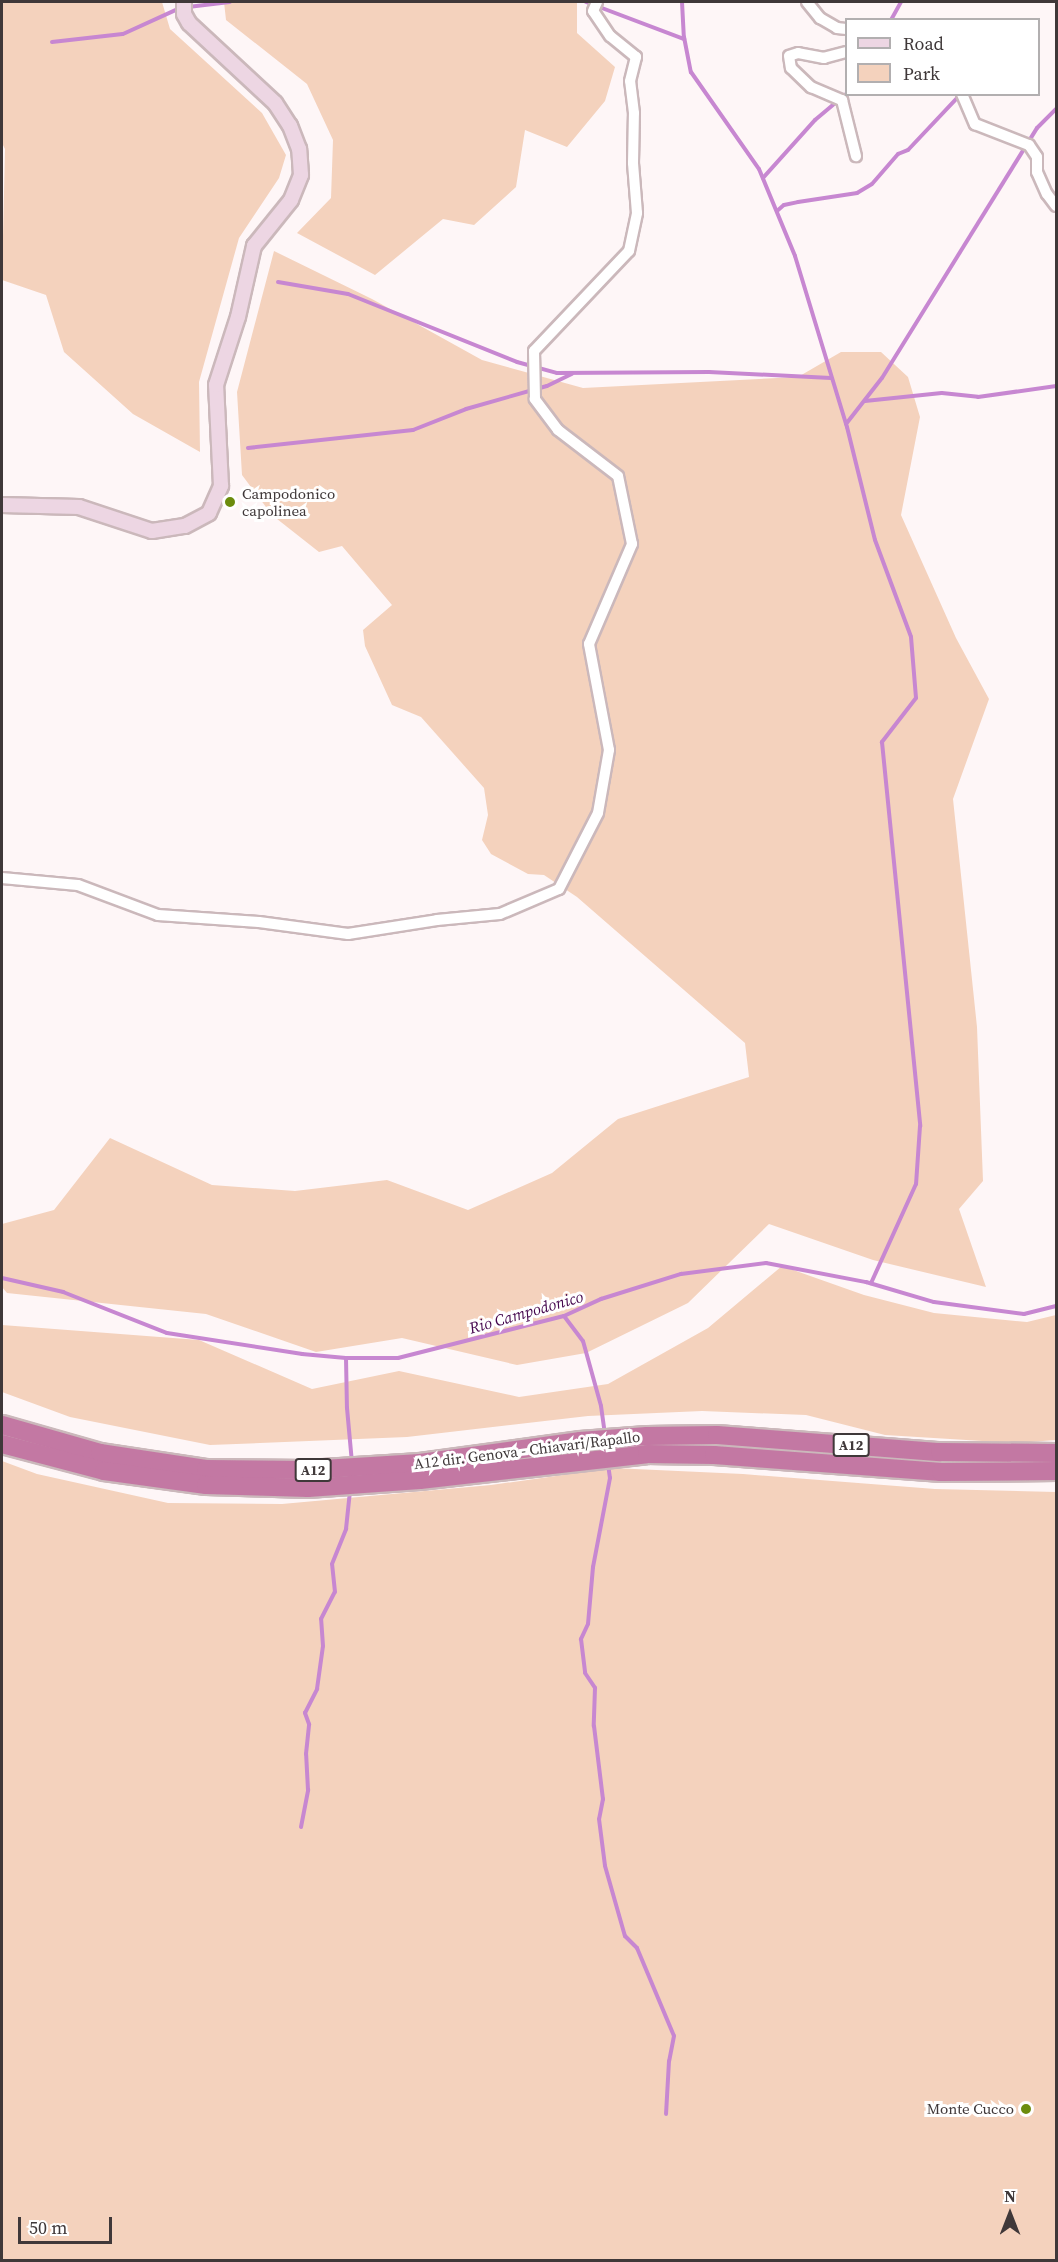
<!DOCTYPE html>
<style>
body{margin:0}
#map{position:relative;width:1058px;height:2262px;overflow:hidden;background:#fef6f7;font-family:"Source Serif 4",serif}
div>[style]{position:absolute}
.green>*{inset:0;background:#f4d2bd}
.stream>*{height:4px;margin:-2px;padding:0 2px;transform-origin:2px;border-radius:2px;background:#c787d1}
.roads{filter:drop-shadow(2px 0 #cbb8bb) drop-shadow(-2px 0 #cbb8bb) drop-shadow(0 2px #cbb8bb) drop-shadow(0 -2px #cbb8bb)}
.street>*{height:10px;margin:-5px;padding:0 5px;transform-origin:5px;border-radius:5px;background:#fff}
.secondary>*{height:14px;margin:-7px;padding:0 7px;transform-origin:7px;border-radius:7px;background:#edd6e3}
.highway>*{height:18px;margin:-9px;padding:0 9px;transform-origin:9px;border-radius:9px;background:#c378a3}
.dots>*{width:16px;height:16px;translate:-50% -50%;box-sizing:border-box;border:3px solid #fff;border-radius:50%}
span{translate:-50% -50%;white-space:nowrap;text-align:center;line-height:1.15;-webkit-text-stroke:6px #fff;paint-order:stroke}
.shield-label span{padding:2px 4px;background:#fff;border:2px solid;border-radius:4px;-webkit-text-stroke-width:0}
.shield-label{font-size:14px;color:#3f3839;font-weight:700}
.poi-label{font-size:15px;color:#3f3839}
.left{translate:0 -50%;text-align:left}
.right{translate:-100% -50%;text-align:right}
.street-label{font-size:15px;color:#3f3839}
.water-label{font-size:16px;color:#44064d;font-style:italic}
.frame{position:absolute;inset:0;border:3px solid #3f3839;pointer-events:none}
.legend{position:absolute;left:845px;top:18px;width:195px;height:78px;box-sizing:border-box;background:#fff;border:2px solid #b2afb0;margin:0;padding:8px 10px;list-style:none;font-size:18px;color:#3f3839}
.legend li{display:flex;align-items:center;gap:12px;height:30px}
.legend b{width:30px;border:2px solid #b2afb0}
.north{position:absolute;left:980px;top:2184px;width:60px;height:60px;-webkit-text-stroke:4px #fff;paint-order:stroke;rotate:0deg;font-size:16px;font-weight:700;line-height:24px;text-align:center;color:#3f3839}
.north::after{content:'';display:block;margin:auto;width:21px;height:27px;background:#3f3839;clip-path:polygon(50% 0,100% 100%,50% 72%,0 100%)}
.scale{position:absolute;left:18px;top:2217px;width:94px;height:27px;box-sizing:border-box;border:3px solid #3f3839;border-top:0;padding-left:8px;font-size:18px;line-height:21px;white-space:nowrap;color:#3f3839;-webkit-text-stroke:4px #fff;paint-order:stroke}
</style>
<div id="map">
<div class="green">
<i style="clip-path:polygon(2px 2px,162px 2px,170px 29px,262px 113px,286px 155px,279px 178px,239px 238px,199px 382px,200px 452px,133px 414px,64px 352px,46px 295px,2px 280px,5px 149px,2px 143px)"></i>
<i style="clip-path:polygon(224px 2px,577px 2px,577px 33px,615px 67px,605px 101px,567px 147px,525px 130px,516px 187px,474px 225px,443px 219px,375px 275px,297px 233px,331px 198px,333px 140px,307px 84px,226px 20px)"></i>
<i style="clip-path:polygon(274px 251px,372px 299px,482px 360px,583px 388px,798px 377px,841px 352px,881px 352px,908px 377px,920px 417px,901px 515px,956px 638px,989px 699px,953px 799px,977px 1027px,983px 1181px,959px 1209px,986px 1287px,873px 1260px,769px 1224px,688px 1303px,586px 1353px,517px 1365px,402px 1338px,316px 1352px,206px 1314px,7px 1293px,2px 1287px,2px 1224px,54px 1210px,110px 1138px,212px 1185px,295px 1191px,387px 1180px,468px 1210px,552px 1173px,618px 1119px,749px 1077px,745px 1043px,577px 897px,544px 875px,528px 874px,491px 854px,482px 840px,488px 815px,484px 788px,421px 717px,392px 705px,365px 646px,363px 630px,392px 605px,342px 546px,319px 552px,272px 515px,242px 475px,237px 392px)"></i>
<i style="clip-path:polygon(782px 1266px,864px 1295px,934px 1313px,1027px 1322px,1056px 1315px,1056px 1440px,1015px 1443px,885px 1435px,806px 1415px,702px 1411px,588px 1416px,407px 1437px,210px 1445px,70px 1417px,2px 1392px,2px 1325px,199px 1340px,312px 1389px,399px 1371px,519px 1397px,608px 1384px,708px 1328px)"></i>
<i style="clip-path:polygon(2px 1461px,37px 1474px,168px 1503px,282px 1504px,491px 1485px,613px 1468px,743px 1474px,935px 1489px,1056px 1492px,1056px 2260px,2px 2260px)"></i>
</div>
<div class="stream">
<i style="left:586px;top:2px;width:105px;rotate:20.7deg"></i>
<i style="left:682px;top:2px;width:35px;rotate:87deg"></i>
<i style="left:684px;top:37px;width:36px;rotate:79deg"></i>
<i style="left:691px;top:72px;width:118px;rotate:55deg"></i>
<i style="left:759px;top:169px;width:94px;rotate:67.5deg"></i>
<i style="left:795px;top:256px;width:179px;rotate:73.1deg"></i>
<i style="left:847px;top:427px;width:116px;rotate:76.1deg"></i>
<i style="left:875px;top:540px;width:103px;rotate:69.6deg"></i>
<i style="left:911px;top:637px;width:61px;rotate:85.3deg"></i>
<i style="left:916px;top:698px;width:56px;rotate:127.7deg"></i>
<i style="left:882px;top:742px;width:386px;rotate:84.3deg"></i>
<i style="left:920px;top:1126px;width:58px;rotate:93.9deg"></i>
<i style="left:916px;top:1184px;width:109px;rotate:114.4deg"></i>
<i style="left:188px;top:7px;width:42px;rotate:-6.8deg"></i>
<i style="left:891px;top:20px;width:21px;rotate:-61deg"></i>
<i style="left:52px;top:42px;width:71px;rotate:-6.4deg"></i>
<i style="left:123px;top:34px;width:63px;rotate:-24.5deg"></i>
<i style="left:763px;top:178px;width:78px;rotate:-48.1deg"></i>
<i style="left:815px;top:120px;width:40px;rotate:-40deg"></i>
<i style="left:777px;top:211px;width:9px;rotate:-41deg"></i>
<i style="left:784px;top:205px;width:14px;rotate:-12deg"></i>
<i style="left:798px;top:202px;width:60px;rotate:-8.7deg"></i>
<i style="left:857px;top:193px;width:17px;rotate:-31deg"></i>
<i style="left:872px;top:184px;width:40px;rotate:-49deg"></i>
<i style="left:898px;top:154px;width:11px;rotate:-22deg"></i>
<i style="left:908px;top:150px;width:74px;rotate:-46.6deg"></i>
<i style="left:278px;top:282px;width:71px;rotate:9.7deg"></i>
<i style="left:348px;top:294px;width:182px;rotate:21.9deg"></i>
<i style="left:517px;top:362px;width:41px;rotate:15.4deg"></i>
<i style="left:557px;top:373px;width:152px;rotate:-0.4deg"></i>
<i style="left:709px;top:372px;width:122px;rotate:2.8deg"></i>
<i style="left:865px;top:401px;width:77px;rotate:-5.9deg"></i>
<i style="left:942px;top:393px;width:36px;rotate:6deg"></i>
<i style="left:978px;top:397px;width:79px;rotate:-8deg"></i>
<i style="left:846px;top:424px;width:58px;rotate:-52deg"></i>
<i style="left:882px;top:378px;width:294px;rotate:-58.2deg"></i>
<i style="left:1037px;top:128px;width:27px;rotate:-45deg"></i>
<i style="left:248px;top:448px;width:166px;rotate:-6.2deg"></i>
<i style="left:413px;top:430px;width:57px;rotate:-21.6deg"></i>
<i style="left:466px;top:409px;width:84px;rotate:-15.9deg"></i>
<i style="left:547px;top:386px;width:28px;rotate:-26deg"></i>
<i style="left:2px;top:1278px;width:63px;rotate:12.9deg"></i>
<i style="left:63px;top:1292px;width:112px;rotate:21.5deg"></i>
<i style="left:167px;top:1333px;width:137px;rotate:8.8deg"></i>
<i style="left:302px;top:1354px;width:44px;rotate:5.2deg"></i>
<i style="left:346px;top:1358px;width:52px"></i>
<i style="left:398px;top:1358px;width:171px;rotate:-14.2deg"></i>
<i style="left:564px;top:1316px;width:41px;rotate:-24.7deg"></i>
<i style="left:601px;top:1299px;width:84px;rotate:-17.4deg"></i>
<i style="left:681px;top:1274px;width:86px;rotate:-7.4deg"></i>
<i style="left:766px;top:1263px;width:102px;rotate:10.8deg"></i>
<i style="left:866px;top:1282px;width:71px;rotate:16.4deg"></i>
<i style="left:934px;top:1302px;width:91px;rotate:7.6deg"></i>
<i style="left:1024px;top:1314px;width:33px;rotate:-14deg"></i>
<i style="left:564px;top:1316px;width:31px;rotate:53deg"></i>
<i style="left:583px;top:1341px;width:67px;rotate:74.5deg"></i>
<i style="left:601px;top:1406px;width:27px;rotate:82deg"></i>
<i style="left:346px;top:1358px;width:50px;rotate:88.9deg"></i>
<i style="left:347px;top:1408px;width:55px;rotate:84.8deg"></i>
<i style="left:608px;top:1464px;width:14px;rotate:82deg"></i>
<i style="left:610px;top:1478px;width:91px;rotate:100.8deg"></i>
<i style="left:593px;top:1567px;width:57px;rotate:95deg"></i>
<i style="left:588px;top:1624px;width:17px;rotate:115deg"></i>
<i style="left:581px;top:1639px;width:34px;rotate:83deg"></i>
<i style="left:585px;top:1673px;width:18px;rotate:56deg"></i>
<i style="left:595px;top:1688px;width:38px;rotate:92deg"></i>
<i style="left:594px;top:1726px;width:74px;rotate:83deg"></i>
<i style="left:603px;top:1799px;width:20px;rotate:101deg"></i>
<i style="left:599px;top:1819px;width:47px;rotate:82.7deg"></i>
<i style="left:605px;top:1866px;width:73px;rotate:74.1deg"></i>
<i style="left:625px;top:1936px;width:17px;rotate:45deg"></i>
<i style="left:637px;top:1948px;width:95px;rotate:67.2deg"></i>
<i style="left:674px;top:2036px;width:25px;rotate:101deg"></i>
<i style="left:669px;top:2061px;width:53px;rotate:93.2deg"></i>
<i style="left:301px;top:1827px;width:38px;rotate:-79deg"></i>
<i style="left:308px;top:1790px;width:36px;rotate:-93deg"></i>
<i style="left:306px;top:1754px;width:30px;rotate:-84deg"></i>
<i style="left:309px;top:1724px;width:12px;rotate:-110deg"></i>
<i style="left:305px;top:1713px;width:27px;rotate:-63deg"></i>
<i style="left:317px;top:1689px;width:43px;rotate:-82.1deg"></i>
<i style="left:323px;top:1646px;width:27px;rotate:-94deg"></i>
<i style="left:321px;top:1619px;width:30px;rotate:-63deg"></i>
<i style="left:335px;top:1592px;width:28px;rotate:-96deg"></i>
<i style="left:332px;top:1564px;width:38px;rotate:-68deg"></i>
<i style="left:346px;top:1529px;width:37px;rotate:-84deg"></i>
</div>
<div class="roads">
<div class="street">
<i style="left:807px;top:2px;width:21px;rotate:51deg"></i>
<i style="left:820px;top:18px;width:20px;rotate:30deg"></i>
<i style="left:837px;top:28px;width:9px;rotate:6deg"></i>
<i style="left:846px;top:52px;width:23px;rotate:165deg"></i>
<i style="left:824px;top:58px;width:26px;rotate:-169deg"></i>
<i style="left:798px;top:53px;width:9px;rotate:162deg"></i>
<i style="left:789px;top:56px;width:12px;rotate:81deg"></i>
<i style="left:791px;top:68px;width:28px;rotate:44deg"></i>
<i style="left:811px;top:87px;width:34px;rotate:23deg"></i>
<i style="left:842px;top:100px;width:58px;rotate:76deg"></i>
<i style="left:962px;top:94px;width:33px;rotate:67deg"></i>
<i style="left:975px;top:124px;width:58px;rotate:21.3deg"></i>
<i style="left:1029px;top:145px;width:14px;rotate:56deg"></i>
<i style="left:1037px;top:157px;width:15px;rotate:90deg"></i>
<i style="left:1037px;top:172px;width:24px;rotate:66deg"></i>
<i style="left:1047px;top:194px;width:15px;rotate:53deg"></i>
<i style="left:2px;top:878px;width:76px;rotate:5.3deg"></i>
<i style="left:78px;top:885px;width:85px;rotate:20.6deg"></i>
<i style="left:158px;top:915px;width:101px;rotate:4deg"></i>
<i style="left:259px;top:922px;width:90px;rotate:7.7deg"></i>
<i style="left:348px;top:934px;width:90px;rotate:-8.9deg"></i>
<i style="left:437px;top:920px;width:63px;rotate:-5.4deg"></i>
<i style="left:500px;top:914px;width:64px;rotate:-23deg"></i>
<i style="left:559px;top:889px;width:85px;rotate:-62.8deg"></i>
<i style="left:598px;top:813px;width:64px;rotate:-80.1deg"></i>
<i style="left:609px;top:750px;width:108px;rotate:-100.7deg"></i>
<i style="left:589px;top:644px;width:109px;rotate:-66.7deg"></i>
<i style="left:632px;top:544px;width:69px;rotate:-101.6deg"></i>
<i style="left:618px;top:476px;width:76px;rotate:-142.5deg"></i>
<i style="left:558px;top:430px;width:39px;rotate:-127deg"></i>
<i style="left:535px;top:399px;width:48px;rotate:-91.2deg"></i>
<i style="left:534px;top:351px;width:138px;rotate:-46.5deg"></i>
<i style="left:629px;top:251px;width:39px;rotate:-78deg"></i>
<i style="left:637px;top:213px;width:50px;rotate:-94.6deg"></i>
<i style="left:633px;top:163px;width:50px;rotate:-88.9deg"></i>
<i style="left:634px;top:113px;width:32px;rotate:-97deg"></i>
<i style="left:630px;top:81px;width:25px;rotate:-76deg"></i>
<i style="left:636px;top:57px;width:33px;rotate:-141deg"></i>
<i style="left:610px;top:36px;width:30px;rotate:-124deg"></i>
<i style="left:593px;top:11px;width:10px;rotate:-66deg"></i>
</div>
<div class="secondary">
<i style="left:2px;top:505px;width:77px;rotate:1.5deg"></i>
<i style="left:79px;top:507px;width:77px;rotate:18.2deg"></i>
<i style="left:152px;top:531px;width:33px;rotate:-9deg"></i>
<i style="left:185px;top:526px;width:27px;rotate:-28deg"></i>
<i style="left:209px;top:513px;width:30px;rotate:-66deg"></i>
<i style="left:221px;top:486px;width:101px;rotate:-92.8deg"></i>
<i style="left:216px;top:385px;width:71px;rotate:-72.1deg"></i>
<i style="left:238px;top:317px;width:73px;rotate:-77.3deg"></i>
<i style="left:254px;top:246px;width:59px;rotate:-51.2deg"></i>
<i style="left:291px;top:200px;width:27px;rotate:-68deg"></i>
<i style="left:301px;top:175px;width:26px;rotate:-94deg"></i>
<i style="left:299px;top:149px;width:25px;rotate:-111deg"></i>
<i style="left:290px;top:126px;width:27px;rotate:-123deg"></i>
<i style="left:275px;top:103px;width:117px;rotate:-137.1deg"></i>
<i style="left:189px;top:23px;width:10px;rotate:-119deg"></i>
<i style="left:184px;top:14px;width:12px;rotate:-90deg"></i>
</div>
<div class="highway">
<i style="left:2px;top:1425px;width:102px;rotate:15.9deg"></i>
<i style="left:100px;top:1453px;width:107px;rotate:8.6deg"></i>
<i style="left:206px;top:1469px;width:101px;rotate:0.6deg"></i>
<i style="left:307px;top:1470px;width:113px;rotate:-3.5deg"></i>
<i style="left:420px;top:1463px;width:162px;rotate:-7.8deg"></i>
<i style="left:580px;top:1441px;width:67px;rotate:-4.3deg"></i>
<i style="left:647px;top:1436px;width:70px;rotate:-0.8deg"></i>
<i style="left:717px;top:1435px;width:224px;rotate:4.4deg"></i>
<i style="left:940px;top:1452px;width:116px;rotate:0.5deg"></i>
<i style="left:2px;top:1444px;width:106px;rotate:14.8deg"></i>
<i style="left:104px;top:1471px;width:103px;rotate:7.8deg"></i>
<i style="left:206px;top:1485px;width:102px;rotate:1.7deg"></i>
<i style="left:308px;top:1488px;width:112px;rotate:-4.1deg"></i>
<i style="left:420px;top:1480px;width:228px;rotate:-6.5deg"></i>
<i style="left:647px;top:1454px;width:67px;rotate:0.9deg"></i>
<i style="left:714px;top:1455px;width:228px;rotate:4.3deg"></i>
<i style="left:941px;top:1472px;width:115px;rotate:-0.5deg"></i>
</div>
</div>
<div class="dots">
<i style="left:230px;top:502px;background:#6c8c0d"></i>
<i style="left:1026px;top:2109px;background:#6c8c0d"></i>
</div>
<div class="shield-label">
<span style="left:851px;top:1445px">A12</span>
<span style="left:313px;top:1470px">A12</span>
</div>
<div class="poi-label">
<span class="left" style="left:242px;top:502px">Campodonico<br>capolinea</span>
<span class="right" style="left:1014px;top:2109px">Monte Cucco</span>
</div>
<div class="street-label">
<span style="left:527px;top:1450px;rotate:-7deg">A12 dir. Genova - Chiavari/Rapallo</span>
</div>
<div class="water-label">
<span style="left:526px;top:1312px;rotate:-16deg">Rio Campodonico</span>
</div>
<div class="frame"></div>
<ul class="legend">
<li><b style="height:8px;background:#edd6e3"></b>Road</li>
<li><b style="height:16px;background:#f4d2bd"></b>Park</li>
</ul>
<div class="north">N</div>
<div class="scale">50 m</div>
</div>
